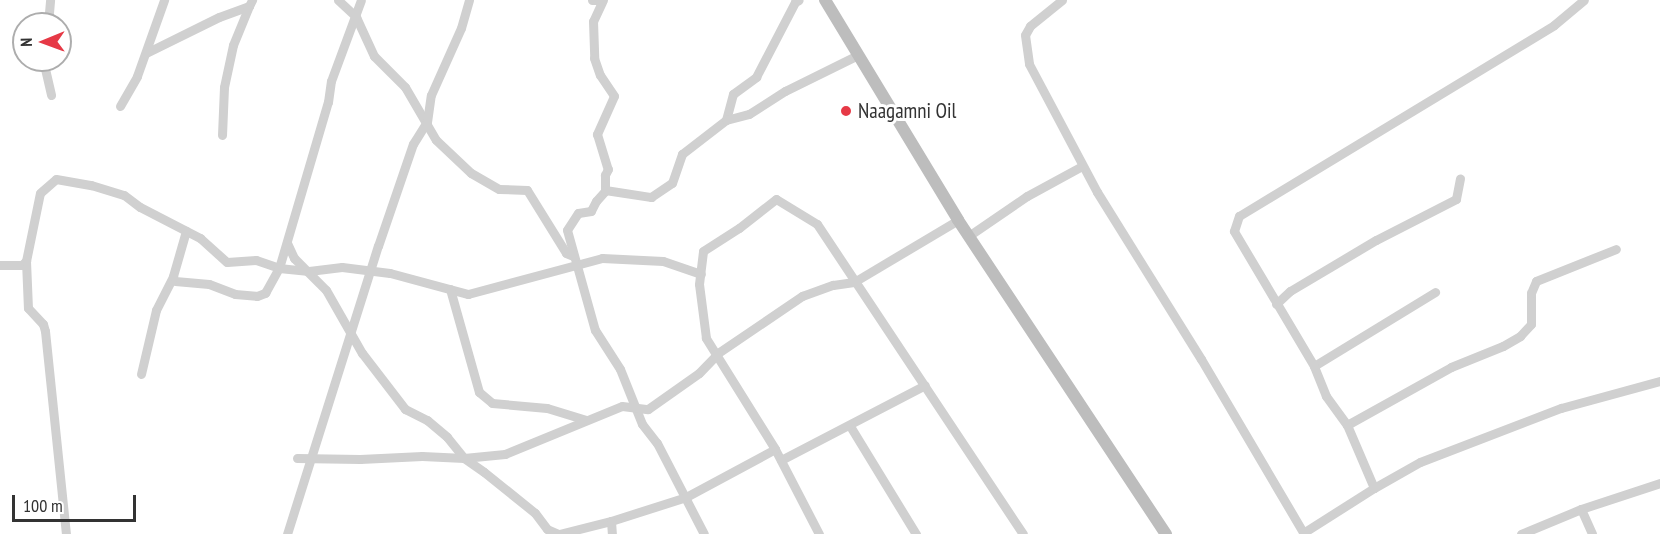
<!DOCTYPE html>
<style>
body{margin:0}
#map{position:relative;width:1660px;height:534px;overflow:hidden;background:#fff;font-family:"PT Sans Narrow",sans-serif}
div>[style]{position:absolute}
.minor>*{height:9px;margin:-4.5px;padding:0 4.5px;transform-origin:4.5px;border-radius:4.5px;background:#d0d0d0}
.secondary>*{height:12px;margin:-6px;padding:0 6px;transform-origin:6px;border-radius:6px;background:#bdbdbd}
.dots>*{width:16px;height:16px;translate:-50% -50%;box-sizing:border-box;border:3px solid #fff;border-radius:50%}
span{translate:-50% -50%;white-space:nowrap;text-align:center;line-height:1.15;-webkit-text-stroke:6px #fff;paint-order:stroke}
.poi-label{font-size:21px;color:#333}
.left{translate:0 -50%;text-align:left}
.north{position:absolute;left:12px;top:12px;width:60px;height:60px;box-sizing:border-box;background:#fff;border:2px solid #adadad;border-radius:50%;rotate:269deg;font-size:16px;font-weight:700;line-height:24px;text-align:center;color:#333}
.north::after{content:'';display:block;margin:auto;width:21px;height:27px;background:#e63946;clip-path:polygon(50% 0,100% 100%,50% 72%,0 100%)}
.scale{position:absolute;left:12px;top:495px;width:124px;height:27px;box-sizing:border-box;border:3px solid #333;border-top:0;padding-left:8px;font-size:18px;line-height:21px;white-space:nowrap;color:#333;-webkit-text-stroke:4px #fff;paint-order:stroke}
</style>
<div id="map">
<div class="minor">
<i style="left:338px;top:0;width:25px;rotate:43deg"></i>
<i style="left:356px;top:17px;width:43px;rotate:65.2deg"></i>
<i style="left:374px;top:56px;width:44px;rotate:45deg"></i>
<i style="left:405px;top:87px;width:61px;rotate:59.7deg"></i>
<i style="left:436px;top:140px;width:48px;rotate:43.3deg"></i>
<i style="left:471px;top:173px;width:32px;rotate:30deg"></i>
<i style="left:499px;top:189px;width:28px;rotate:2deg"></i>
<i style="left:527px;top:190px;width:74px;rotate:58.2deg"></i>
<i style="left:566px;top:253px;width:8px;rotate:23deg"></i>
<i style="left:592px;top:0;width:11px"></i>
<i style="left:1062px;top:0;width:41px;rotate:140.9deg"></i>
<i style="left:1030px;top:26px;width:10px;rotate:119deg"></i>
<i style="left:1025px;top:35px;width:29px;rotate:82deg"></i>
<i style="left:1029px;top:64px;width:145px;rotate:62deg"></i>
<i style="left:1097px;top:192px;width:197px;rotate:58.1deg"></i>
<i style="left:1201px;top:359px;width:203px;rotate:59.5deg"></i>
<i style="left:602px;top:2px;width:21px;rotate:115deg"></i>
<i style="left:593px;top:21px;width:37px;rotate:88deg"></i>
<i style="left:594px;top:58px;width:18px;rotate:71deg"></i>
<i style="left:600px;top:75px;width:25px;rotate:56deg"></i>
<i style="left:614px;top:96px;width:42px;rotate:114.1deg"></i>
<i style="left:597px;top:134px;width:37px;rotate:73deg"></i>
<i style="left:608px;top:169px;width:7px;rotate:117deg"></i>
<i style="left:605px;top:175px;width:16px;rotate:90deg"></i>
<i style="left:605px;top:191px;width:13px;rotate:132deg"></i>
<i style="left:596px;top:201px;width:11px;rotate:117deg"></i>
<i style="left:591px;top:211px;width:13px;rotate:171deg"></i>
<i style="left:578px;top:213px;width:20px;rotate:123deg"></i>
<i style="left:567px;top:230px;width:104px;rotate:74.4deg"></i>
<i style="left:595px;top:330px;width:46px;rotate:57.3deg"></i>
<i style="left:620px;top:369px;width:59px;rotate:68.2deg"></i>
<i style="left:642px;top:424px;width:24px;rotate:52deg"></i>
<i style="left:657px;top:443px;width:102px;rotate:62.7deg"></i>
<i style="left:48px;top:24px;width:24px;rotate:-85deg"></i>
<i style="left:146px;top:53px;width:81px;rotate:-26.3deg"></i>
<i style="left:219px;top:17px;width:32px;rotate:-20deg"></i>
<i style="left:249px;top:6px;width:7px;rotate:-63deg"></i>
<i style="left:43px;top:60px;width:36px;rotate:77deg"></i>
<i style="left:120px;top:106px;width:34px;rotate:-60deg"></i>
<i style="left:137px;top:76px;width:81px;rotate:-70.4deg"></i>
<i style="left:726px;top:120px;width:27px;rotate:-75deg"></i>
<i style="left:733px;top:94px;width:29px;rotate:-36deg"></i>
<i style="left:756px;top:77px;width:85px;rotate:-62.5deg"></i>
<i style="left:795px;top:2px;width:4px;rotate:-27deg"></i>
<i style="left:222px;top:135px;width:48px;rotate:-87.6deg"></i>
<i style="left:224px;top:87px;width:43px;rotate:-77.9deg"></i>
<i style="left:233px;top:45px;width:42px;rotate:-67.7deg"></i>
<i style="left:605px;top:190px;width:47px;rotate:8.7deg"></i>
<i style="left:651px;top:197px;width:25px;rotate:-34deg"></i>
<i style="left:672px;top:183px;width:31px;rotate:-71deg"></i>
<i style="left:682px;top:154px;width:56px;rotate:-37.7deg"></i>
<i style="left:726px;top:120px;width:24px;rotate:-15deg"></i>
<i style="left:749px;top:114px;width:43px;rotate:-32.6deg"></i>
<i style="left:785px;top:91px;width:81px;rotate:-26.3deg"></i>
<i style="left:970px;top:235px;width:69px;rotate:-34.4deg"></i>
<i style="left:1027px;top:196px;width:63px;rotate:-28.6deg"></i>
<i style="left:287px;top:243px;width:17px;rotate:65deg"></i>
<i style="left:294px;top:258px;width:45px;rotate:45deg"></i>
<i style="left:326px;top:290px;width:73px;rotate:60.3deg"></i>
<i style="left:362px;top:353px;width:71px;rotate:52.5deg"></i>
<i style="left:405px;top:409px;width:25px;rotate:27deg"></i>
<i style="left:427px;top:420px;width:26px;rotate:40deg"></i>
<i style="left:447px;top:437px;width:27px;rotate:51deg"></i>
<i style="left:464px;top:458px;width:24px;rotate:35deg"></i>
<i style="left:484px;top:472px;width:65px;rotate:38.8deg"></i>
<i style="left:535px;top:513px;width:20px;rotate:53deg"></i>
<i style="left:547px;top:529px;width:12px;rotate:24deg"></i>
<i style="left:26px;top:261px;width:47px;rotate:87.6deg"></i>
<i style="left:28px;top:308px;width:22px;rotate:47deg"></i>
<i style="left:43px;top:324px;width:7px;rotate:74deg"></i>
<i style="left:45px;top:331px;width:204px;rotate:84.1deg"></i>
<i style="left:0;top:265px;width:22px"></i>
<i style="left:22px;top:265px;width:6px;rotate:-45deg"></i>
<i style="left:26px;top:261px;width:69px;rotate:-78.4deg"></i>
<i style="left:40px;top:193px;width:21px;rotate:-41deg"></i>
<i style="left:56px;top:179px;width:36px;rotate:10deg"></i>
<i style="left:91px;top:185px;width:34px;rotate:17deg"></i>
<i style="left:124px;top:195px;width:20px;rotate:37deg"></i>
<i style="left:140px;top:207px;width:68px;rotate:27.3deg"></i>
<i style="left:200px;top:238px;width:36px;rotate:42deg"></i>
<i style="left:227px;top:262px;width:29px;rotate:-4deg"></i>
<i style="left:256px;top:260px;width:24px;rotate:19deg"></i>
<i style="left:279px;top:268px;width:30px;rotate:6deg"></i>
<i style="left:309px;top:271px;width:33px;rotate:-7deg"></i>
<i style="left:342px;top:267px;width:48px;rotate:7.1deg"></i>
<i style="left:390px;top:273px;width:81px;rotate:15.1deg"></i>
<i style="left:468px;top:294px;width:139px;rotate:-15deg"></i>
<i style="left:602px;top:258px;width:61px;rotate:2.8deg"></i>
<i style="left:663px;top:261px;width:40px;rotate:18.9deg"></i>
<i style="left:175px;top:281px;width:34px;rotate:5deg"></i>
<i style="left:209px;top:284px;width:28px;rotate:21deg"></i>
<i style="left:235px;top:294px;width:22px;rotate:5deg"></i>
<i style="left:257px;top:296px;width:9px;rotate:-21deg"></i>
<i style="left:265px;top:293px;width:29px;rotate:-61deg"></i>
<i style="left:279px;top:268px;width:173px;rotate:-73.6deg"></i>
<i style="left:328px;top:102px;width:21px;rotate:-82deg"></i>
<i style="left:331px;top:81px;width:86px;rotate:-69.7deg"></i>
<i style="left:450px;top:289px;width:107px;rotate:74.3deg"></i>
<i style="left:479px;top:392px;width:17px;rotate:40deg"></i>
<i style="left:492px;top:403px;width:55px;rotate:5.2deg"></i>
<i style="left:547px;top:408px;width:41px;rotate:17.1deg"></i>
<i style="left:1276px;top:304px;width:19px;rotate:-43deg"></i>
<i style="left:1290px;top:291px;width:100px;rotate:-30.7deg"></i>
<i style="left:1376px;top:240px;width:90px;rotate:-27.1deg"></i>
<i style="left:1456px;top:199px;width:21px;rotate:-79deg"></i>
<i style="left:1314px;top:366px;width:142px;rotate:-31.4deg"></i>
<i style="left:141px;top:374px;width:66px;rotate:-76.8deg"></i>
<i style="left:156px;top:310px;width:38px;rotate:-63deg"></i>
<i style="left:173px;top:276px;width:47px;rotate:-73.9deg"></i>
<i style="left:1347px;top:425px;width:119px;rotate:-29.1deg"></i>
<i style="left:1451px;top:367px;width:56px;rotate:-22deg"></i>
<i style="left:1503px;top:346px;width:20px;rotate:-30deg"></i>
<i style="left:1520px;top:336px;width:16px;rotate:-47deg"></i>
<i style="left:1531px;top:324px;width:31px;rotate:-90deg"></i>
<i style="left:1531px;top:293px;width:13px;rotate:-67deg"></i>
<i style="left:1536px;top:281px;width:86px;rotate:-21.8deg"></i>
<i style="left:850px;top:426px;width:127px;rotate:58.6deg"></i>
<i style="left:297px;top:458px;width:63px;rotate:0.9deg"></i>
<i style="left:360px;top:459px;width:62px;rotate:-2.8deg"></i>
<i style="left:422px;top:456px;width:42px;rotate:2.7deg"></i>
<i style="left:464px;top:458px;width:41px;rotate:-5.6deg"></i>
<i style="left:505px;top:454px;width:126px;rotate:-22.3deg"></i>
<i style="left:622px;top:406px;width:26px;rotate:7deg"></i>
<i style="left:648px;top:409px;width:62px;rotate:-35.2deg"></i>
<i style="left:699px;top:373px;width:28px;rotate:-46deg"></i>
<i style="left:718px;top:353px;width:102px;rotate:-34.2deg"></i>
<i style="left:802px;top:296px;width:33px;rotate:-20deg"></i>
<i style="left:833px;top:285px;width:21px;rotate:-8deg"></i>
<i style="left:854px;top:282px;width:121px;rotate:-30.8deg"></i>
<i style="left:781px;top:460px;width:162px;rotate:-27.5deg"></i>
<i style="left:1374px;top:488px;width:69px;rotate:-113.2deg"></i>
<i style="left:1347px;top:425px;width:36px;rotate:-126deg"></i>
<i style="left:1326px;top:396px;width:32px;rotate:-112deg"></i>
<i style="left:1314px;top:366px;width:157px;rotate:-120.7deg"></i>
<i style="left:1234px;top:231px;width:16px;rotate:-72deg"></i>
<i style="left:1239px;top:216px;width:368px;rotate:-31.2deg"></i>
<i style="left:1554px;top:25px;width:39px;rotate:-40deg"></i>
<i style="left:1581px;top:509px;width:27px;rotate:66deg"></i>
<i style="left:611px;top:521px;width:79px;rotate:-17.7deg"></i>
<i style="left:686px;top:497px;width:101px;rotate:-28.3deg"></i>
<i style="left:1303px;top:533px;width:84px;rotate:-32.4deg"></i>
<i style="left:1374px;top:488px;width:53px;rotate:-29.5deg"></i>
<i style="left:1420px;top:462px;width:151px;rotate:-21deg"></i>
<i style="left:1561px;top:408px;width:103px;rotate:-15.3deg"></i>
<i style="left:287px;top:534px;width:302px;rotate:-72.5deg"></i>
<i style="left:378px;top:246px;width:108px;rotate:-71.1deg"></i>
<i style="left:413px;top:144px;width:26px;rotate:-58deg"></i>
<i style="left:427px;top:122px;width:27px;rotate:-82deg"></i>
<i style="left:431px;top:95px;width:73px;rotate:-65.9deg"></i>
<i style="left:461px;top:28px;width:29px;rotate:-74deg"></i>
<i style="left:559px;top:534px;width:54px;rotate:-14deg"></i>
<i style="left:611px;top:521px;width:13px;rotate:86deg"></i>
<i style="left:819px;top:534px;width:96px;rotate:-117.4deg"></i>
<i style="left:775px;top:449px;width:131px;rotate:-121.9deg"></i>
<i style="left:706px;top:338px;width:54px;rotate:-97.4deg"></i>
<i style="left:699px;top:284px;width:33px;rotate:-83deg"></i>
<i style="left:703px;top:251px;width:43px;rotate:-32.6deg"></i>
<i style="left:739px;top:228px;width:47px;rotate:-38.1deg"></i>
<i style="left:776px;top:199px;width:48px;rotate:31.4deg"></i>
<i style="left:817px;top:224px;width:372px;rotate:56.4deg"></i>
<i style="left:1521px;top:534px;width:65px;rotate:-22.6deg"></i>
<i style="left:1581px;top:509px;width:83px;rotate:-18.2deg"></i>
</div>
<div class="secondary">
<i style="left:825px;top:0;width:257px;rotate:58.8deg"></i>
<i style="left:958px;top:220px;width:377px;rotate:56.5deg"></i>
</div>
<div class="dots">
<i style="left:846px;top:111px;background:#e63946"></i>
</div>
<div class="poi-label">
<span class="left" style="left:858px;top:111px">Naagamni Oil</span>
</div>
<div class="north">N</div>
<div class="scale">100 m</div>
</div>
